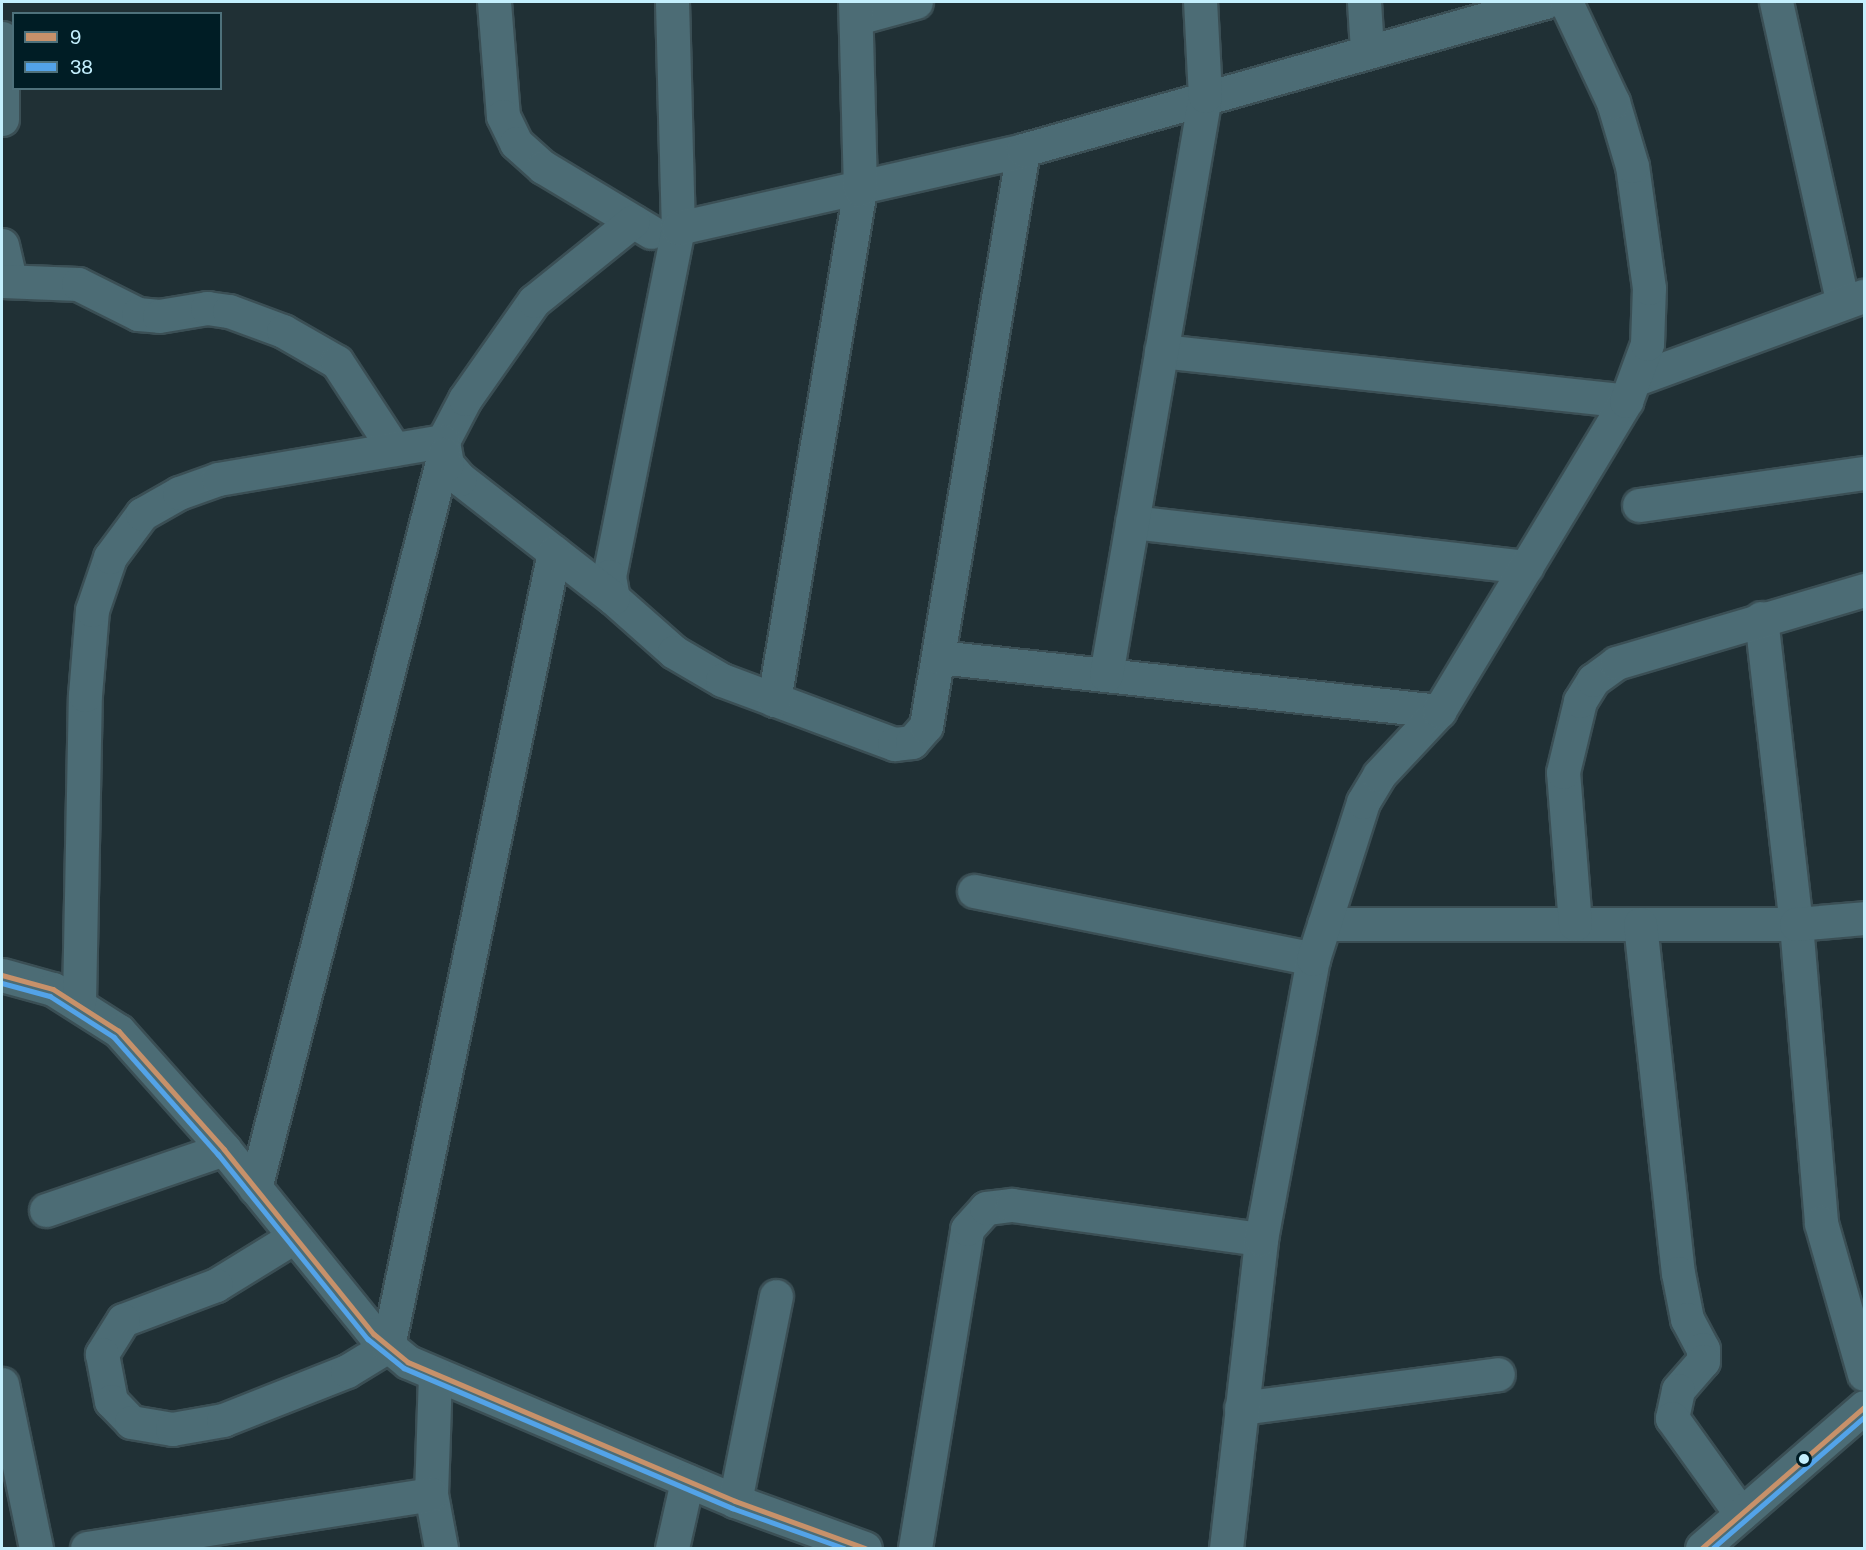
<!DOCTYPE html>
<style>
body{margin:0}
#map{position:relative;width:1866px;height:1550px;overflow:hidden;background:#203035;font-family:"Public Sans",sans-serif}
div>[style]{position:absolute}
.roads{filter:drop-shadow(2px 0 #3b4f55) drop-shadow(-2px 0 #3b4f55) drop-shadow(0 2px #3b4f55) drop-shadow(0 -2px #3b4f55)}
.minor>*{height:33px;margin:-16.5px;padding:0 16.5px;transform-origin:16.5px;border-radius:16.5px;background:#4c6c75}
.bus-1>*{height:4.5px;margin:-2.25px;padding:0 2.25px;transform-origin:2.25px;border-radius:2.25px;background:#c7916a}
.bus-2>*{height:4.5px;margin:-2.25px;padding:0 2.25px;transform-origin:2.25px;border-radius:2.25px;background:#53a3e8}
.dots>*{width:16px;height:16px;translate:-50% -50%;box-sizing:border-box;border:3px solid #001d25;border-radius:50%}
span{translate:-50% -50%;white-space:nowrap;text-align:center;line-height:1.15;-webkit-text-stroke:6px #001d25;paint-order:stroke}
.frame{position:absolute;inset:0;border:3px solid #c3effd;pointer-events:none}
.legend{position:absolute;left:12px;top:12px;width:210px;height:78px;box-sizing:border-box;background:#001d25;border:2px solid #4e717b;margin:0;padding:8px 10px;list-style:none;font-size:18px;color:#c3effd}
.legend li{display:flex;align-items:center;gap:12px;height:30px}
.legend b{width:30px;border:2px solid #4e717b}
</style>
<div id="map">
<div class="roads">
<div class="minor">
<i style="left:494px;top:2px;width:114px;rotate:85.5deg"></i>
<i style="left:503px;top:116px;width:30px;rotate:64deg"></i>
<i style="left:516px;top:143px;width:36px;rotate:42deg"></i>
<i style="left:543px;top:167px;width:126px;rotate:31deg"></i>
<i style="left:672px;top:2px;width:226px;rotate:88.5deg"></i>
<i style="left:678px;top:228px;width:355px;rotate:101.2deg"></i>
<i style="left:609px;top:576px;width:22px;rotate:80deg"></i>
<i style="left:613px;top:598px;width:81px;rotate:41.5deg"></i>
<i style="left:674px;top:652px;width:56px;rotate:30.3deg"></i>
<i style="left:722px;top:680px;width:184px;rotate:20.4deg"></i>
<i style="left:894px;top:744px;width:18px;rotate:-6deg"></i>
<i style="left:912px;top:742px;width:21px;rotate:-49deg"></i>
<i style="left:926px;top:726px;width:584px;rotate:-80.44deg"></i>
<i style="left:1364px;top:2px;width:48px;rotate:86.4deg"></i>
<i style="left:1776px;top:2px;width:308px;rotate:77.5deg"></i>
<i style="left:857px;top:18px;width:61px;rotate:-15.2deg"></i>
<i style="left:2px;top:38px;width:81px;rotate:90deg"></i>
<i style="left:678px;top:228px;width:354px;rotate:-12.7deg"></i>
<i style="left:1023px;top:150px;width:543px;rotate:-15.83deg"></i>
<i style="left:2px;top:245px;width:36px;rotate:77deg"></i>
<i style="left:2px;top:281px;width:76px;rotate:2.3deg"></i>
<i style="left:78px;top:284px;width:67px;rotate:26.6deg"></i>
<i style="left:138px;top:314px;width:21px;rotate:5deg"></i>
<i style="left:159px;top:316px;width:49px;rotate:-9.5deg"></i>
<i style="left:207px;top:308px;width:22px;rotate:8deg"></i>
<i style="left:229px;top:311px;width:58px;rotate:20.3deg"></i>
<i style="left:283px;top:331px;width:62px;rotate:29.9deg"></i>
<i style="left:337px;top:362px;width:104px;rotate:56.8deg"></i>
<i style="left:1161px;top:351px;width:468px;rotate:6.1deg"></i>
<i style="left:1636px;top:379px;width:242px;rotate:-20.1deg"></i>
<i style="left:1639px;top:505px;width:227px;rotate:-8.1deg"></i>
<i style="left:1132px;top:522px;width:397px;rotate:6.5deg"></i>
<i style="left:613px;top:598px;width:194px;rotate:-142.1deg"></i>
<i style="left:460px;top:479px;width:20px;rotate:-131deg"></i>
<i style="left:447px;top:464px;width:23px;rotate:-100deg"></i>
<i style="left:443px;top:441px;width:47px;rotate:-62.4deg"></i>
<i style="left:465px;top:399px;width:120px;rotate:-54.9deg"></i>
<i style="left:534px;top:301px;width:127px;rotate:-38.9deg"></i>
<i style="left:1761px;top:618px;width:308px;rotate:83.5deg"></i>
<i style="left:1796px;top:924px;width:300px;rotate:85.2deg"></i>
<i style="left:1821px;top:1223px;width:157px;rotate:74.1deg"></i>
<i style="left:938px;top:657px;width:504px;rotate:6.15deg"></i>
<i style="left:1106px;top:675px;width:587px;rotate:-80.3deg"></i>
<i style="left:1205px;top:96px;width:94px;rotate:-93deg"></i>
<i style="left:774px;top:700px;width:518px;rotate:-80.45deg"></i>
<i style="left:860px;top:189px;width:187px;rotate:-91.5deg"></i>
<i style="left:974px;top:891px;width:346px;rotate:11.3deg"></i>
<i style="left:1324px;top:924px;width:472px"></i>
<i style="left:1796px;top:924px;width:68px;rotate:-5deg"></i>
<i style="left:1575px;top:924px;width:152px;rotate:-94.5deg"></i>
<i style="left:1563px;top:772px;width:73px;rotate:-76.5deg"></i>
<i style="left:1580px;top:701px;width:25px;rotate:-58deg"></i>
<i style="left:1593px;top:680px;width:29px;rotate:-36deg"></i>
<i style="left:1616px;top:663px;width:259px;rotate:-16.4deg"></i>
<i style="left:1640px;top:924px;width:351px;rotate:83.8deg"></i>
<i style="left:1678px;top:1273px;width:47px;rotate:78.9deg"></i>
<i style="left:1687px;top:1319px;width:34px;rotate:62deg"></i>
<i style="left:1703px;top:1349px;width:12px;rotate:90deg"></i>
<i style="left:1703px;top:1361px;width:38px;rotate:131deg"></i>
<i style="left:1678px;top:1390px;width:29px;rotate:102deg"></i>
<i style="left:1672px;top:1418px;width:118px;rotate:54.3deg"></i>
<i style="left:2px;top:975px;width:53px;rotate:15.4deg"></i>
<i style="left:53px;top:989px;width:78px;rotate:32.5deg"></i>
<i style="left:119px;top:1031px;width:158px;rotate:48.3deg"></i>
<i style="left:224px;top:1149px;width:238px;rotate:51deg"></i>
<i style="left:374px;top:1334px;width:44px;rotate:39.5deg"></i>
<i style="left:408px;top:1362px;width:355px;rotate:23deg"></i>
<i style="left:735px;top:1501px;width:138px;rotate:19.9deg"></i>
<i style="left:79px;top:1002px;width:307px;rotate:-88.9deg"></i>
<i style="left:85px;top:695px;width:85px;rotate:-85.3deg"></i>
<i style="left:92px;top:610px;width:56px;rotate:-71.2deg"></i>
<i style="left:110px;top:557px;width:54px;rotate:-53.3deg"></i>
<i style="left:142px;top:514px;width:43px;rotate:-29.6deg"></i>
<i style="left:179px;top:493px;width:41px;rotate:-19.7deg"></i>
<i style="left:218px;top:479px;width:228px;rotate:-9.6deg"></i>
<i style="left:255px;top:1188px;width:758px;rotate:-75.56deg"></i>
<i style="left:46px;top:1210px;width:188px;rotate:-18.9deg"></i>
<i style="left:294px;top:1237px;width:92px;rotate:148.4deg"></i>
<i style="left:216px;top:1285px;width:99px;rotate:159.4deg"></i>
<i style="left:123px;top:1320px;width:40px;rotate:122deg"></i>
<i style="left:102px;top:1354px;width:48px;rotate:79.2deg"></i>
<i style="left:111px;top:1401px;width:29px;rotate:46deg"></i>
<i style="left:131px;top:1422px;width:42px;rotate:9.7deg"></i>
<i style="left:172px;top:1429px;width:52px;rotate:-10deg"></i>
<i style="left:223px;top:1420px;width:133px;rotate:-21.6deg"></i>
<i style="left:347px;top:1371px;width:48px;rotate:-31.4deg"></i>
<i style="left:388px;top:1346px;width:811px;rotate:-78.19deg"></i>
<i style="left:435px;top:1374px;width:120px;rotate:91.9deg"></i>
<i style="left:431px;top:1494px;width:55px;rotate:79.5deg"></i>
<i style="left:2px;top:1384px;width:167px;rotate:78.3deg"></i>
<i style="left:1241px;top:1408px;width:259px;rotate:-7.5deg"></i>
<i style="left:735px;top:1501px;width:209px;rotate:-78.7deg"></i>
<i style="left:87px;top:1548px;width:348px;rotate:-8.9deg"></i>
<i style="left:672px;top:1548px;width:69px;rotate:-77.4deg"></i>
<i style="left:915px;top:1548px;width:323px;rotate:-80.7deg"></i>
<i style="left:967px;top:1229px;width:28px;rotate:-48deg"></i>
<i style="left:986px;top:1208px;width:26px;rotate:-7deg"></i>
<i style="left:1012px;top:1205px;width:251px;rotate:7.8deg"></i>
<i style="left:1226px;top:1548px;width:311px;rotate:-83.5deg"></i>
<i style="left:1261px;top:1239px;width:285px;rotate:-79.5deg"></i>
<i style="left:1313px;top:959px;width:165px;rotate:-72.3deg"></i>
<i style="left:1363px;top:802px;width:31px;rotate:-59deg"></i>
<i style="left:1379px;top:775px;width:88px;rotate:-46.8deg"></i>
<i style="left:1439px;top:711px;width:362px;rotate:-58.9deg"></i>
<i style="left:1626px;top:401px;width:61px;rotate:-69.8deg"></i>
<i style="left:1647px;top:344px;width:56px;rotate:-88deg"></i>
<i style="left:1649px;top:288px;width:123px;rotate:-97.9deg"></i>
<i style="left:1632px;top:166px;width:67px;rotate:-106.5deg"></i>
<i style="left:1613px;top:102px;width:110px;rotate:-115.2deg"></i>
<i style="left:1702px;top:1548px;width:215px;rotate:-41deg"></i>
</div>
</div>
<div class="bus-1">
<i style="left:2px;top:975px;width:53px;rotate:15.4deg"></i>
<i style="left:53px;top:989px;width:78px;rotate:32.5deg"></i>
<i style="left:119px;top:1031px;width:158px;rotate:48.3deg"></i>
<i style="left:224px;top:1149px;width:238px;rotate:51deg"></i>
<i style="left:374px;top:1334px;width:44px;rotate:39.5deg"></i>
<i style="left:408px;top:1362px;width:355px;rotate:23deg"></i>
<i style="left:735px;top:1501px;width:138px;rotate:19.9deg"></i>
<i style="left:1702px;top:1548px;width:215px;rotate:-41deg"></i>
</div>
<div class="bus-2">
<i style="left:2px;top:983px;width:50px;rotate:15.2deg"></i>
<i style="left:50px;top:996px;width:76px;rotate:32.6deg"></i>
<i style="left:114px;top:1037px;width:157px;rotate:48.4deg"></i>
<i style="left:218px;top:1154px;width:238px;rotate:51deg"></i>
<i style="left:368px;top:1339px;width:46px;rotate:38.9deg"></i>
<i style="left:404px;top:1368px;width:357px;rotate:23.1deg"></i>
<i style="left:732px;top:1508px;width:119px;rotate:19.7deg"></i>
<i style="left:1713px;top:1548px;width:200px;rotate:-40.9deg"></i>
</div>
<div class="dots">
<i style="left:1804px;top:1459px;background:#c3effd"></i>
</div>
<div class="frame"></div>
<ul class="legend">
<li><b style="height:8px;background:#c7916a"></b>9</li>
<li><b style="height:8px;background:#53a3e8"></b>38</li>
</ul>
</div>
